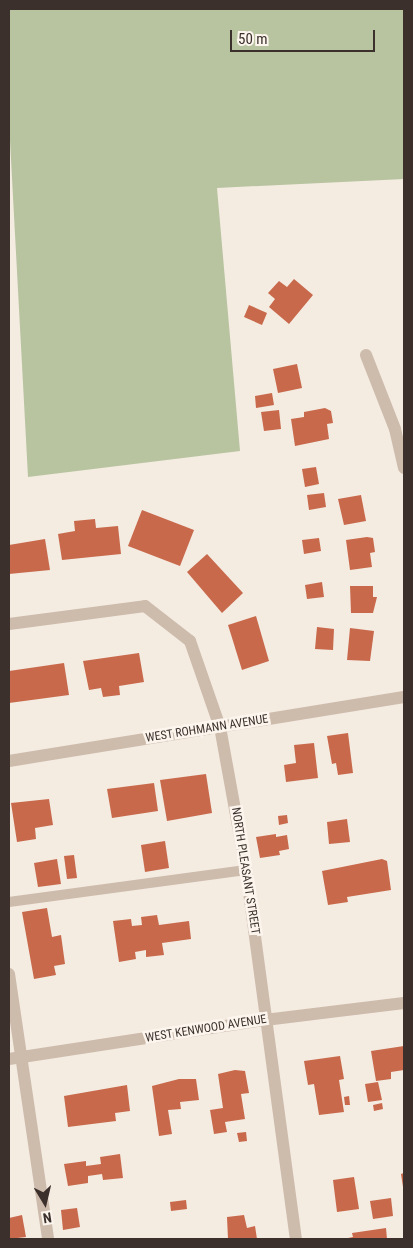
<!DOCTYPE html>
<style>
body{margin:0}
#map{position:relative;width:413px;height:1248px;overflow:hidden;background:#f4ebe1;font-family:"Roboto Condensed",sans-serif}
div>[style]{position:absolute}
.green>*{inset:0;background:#b8c4a0}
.building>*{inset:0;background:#c8694b}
.lane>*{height:10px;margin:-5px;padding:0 5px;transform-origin:5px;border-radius:5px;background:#cdbbac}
.street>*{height:12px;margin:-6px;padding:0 6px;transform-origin:6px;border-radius:6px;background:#cdbbac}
span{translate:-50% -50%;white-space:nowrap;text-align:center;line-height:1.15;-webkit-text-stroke:5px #fbf5ee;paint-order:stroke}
.street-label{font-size:12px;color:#3b302b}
.frame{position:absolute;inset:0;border:10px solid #3b302b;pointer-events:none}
.north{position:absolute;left:20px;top:1178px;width:50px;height:50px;-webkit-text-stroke:4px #fbf5ee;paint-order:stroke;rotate:171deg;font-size:14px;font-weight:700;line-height:20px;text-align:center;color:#3b302b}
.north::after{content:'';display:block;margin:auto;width:18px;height:22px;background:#3b302b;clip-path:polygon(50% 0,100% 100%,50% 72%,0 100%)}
.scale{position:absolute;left:230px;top:30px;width:145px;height:22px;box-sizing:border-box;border:2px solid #3b302b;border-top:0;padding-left:6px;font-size:15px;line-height:18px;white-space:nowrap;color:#3b302b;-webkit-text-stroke:4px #fbf5ee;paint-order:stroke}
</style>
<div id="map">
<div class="green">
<i style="clip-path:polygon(9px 9px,404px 9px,404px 179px,217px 188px,240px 451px,28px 477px,9px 122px)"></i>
</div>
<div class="building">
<i style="clip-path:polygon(294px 279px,313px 295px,289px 324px,269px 307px,275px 299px,268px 293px,279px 281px,287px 287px)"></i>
<i style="clip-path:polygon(249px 305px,267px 313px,262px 325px,244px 317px)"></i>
<i style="clip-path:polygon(297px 364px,302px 388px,278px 393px,273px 369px)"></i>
<i style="clip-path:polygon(272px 393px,274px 405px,256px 408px,255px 396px)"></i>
<i style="clip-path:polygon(325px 408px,331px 411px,333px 423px,327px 424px,329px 439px,295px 446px,291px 419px,304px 417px,304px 412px)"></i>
<i style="clip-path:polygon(279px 410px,281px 429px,264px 431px,261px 412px)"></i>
<i style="clip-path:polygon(316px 467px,319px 484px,305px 487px,302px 469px)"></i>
<i style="clip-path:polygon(324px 493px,326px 507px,309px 510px,307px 495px)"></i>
<i style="clip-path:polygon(361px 495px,366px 521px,344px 525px,338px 499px)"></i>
<i style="clip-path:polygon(142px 510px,194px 530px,180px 566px,128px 546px)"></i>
<i style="clip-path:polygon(95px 519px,96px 528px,118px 526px,121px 554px,62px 560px,58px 534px,75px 531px,74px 521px)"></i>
<i style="clip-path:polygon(367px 537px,373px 538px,375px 552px,370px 553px,372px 567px,350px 570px,346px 540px)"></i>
<i style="clip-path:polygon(319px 538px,321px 551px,304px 554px,302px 540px)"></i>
<i style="clip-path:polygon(45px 539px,50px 570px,9px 574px,9px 545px)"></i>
<i style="clip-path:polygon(207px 554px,243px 593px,222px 613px,187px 572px)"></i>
<i style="clip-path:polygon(322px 582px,324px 597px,307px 599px,305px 585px)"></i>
<i style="clip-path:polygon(350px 586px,373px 586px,373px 597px,377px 597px,373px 613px,351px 613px)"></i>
<i style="clip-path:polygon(256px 616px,269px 661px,242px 670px,228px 625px)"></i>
<i style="clip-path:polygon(317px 627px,334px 629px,333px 650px,315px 649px)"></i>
<i style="clip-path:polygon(350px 628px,374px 631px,370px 661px,347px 660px)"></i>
<i style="clip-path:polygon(139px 653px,144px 682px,119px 686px,120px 695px,103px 697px,101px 688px,89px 690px,83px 661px)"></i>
<i style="clip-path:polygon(64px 663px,69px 695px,9px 703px,9px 671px)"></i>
<i style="clip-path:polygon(348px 733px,353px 773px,338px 775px,336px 763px,332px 764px,327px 736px)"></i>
<i style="clip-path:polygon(314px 743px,318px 778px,286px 782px,284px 765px,296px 763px,294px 745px)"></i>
<i style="clip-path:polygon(206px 774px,212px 813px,167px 821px,160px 780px)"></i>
<i style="clip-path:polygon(154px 783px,158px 811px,112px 818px,107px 789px)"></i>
<i style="clip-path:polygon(49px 799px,53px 825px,35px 828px,36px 839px,17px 842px,11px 803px)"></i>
<i style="clip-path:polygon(287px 815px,288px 823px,279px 825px,278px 816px)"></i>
<i style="clip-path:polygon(347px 819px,350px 842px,329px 844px,327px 822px)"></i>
<i style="clip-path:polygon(276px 834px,276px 837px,287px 835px,289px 849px,279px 851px,280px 855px,260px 858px,256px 837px)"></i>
<i style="clip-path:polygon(165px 841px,169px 868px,145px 872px,141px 845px)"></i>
<i style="clip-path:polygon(74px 855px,77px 878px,67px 879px,64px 856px)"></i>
<i style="clip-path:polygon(57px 859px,61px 884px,38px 887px,34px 863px)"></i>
<i style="clip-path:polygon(382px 859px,387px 861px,391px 890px,347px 897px,348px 902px,328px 905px,322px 871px)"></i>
<i style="clip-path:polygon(47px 908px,52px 937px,61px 935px,65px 964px,54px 966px,56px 975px,34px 979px,22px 912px)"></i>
<i style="clip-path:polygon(157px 915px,159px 925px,189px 921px,191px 939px,162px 943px,164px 955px,146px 957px,146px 950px,135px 952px,136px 959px,119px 962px,113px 921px,131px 919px,132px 926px,142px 925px,141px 917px)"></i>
<i style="clip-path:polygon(404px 1046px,404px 1070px,391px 1072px,391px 1079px,376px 1081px,371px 1051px)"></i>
<i style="clip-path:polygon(340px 1056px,344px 1079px,339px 1080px,344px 1112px,319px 1115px,314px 1084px,308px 1085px,304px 1061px)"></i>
<i style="clip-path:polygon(235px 1070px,245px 1071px,249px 1093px,241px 1094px,245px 1119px,225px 1122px,227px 1132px,214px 1134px,210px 1110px,223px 1108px,218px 1074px)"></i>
<i style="clip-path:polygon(179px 1079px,196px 1079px,199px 1100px,180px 1102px,181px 1109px,168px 1110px,172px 1134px,159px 1136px,152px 1086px)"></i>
<i style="clip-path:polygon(378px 1082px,382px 1100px,368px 1102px,365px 1084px)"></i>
<i style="clip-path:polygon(127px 1085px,130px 1111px,115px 1113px,116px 1121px,68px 1127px,64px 1096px)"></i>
<i style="clip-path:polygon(349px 1096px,350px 1105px,345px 1105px,344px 1097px)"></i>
<i style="clip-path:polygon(382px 1103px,383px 1109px,374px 1111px,373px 1105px)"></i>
<i style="clip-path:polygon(246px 1132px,247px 1141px,239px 1142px,237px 1133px)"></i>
<i style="clip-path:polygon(120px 1154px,123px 1178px,103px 1180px,102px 1174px,88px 1176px,88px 1183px,68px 1186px,64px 1164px,86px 1161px,86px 1166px,101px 1164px,100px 1157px)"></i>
<i style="clip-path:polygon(404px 1173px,404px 1187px,403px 1187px,401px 1174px)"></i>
<i style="clip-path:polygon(354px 1177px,359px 1209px,337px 1212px,333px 1180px)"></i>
<i style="clip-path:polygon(391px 1198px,393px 1216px,373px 1219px,370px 1201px)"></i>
<i style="clip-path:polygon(186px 1200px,187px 1209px,171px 1211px,170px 1202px)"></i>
<i style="clip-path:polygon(77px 1208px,80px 1227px,63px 1230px,61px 1210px)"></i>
<i style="clip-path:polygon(22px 1215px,26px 1237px,9px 1239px,9px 1218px)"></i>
<i style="clip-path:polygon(244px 1215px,247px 1228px,255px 1226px,257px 1239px,228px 1239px,227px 1217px)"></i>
<i style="clip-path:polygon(386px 1228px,387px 1239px,343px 1239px,353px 1237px,352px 1233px)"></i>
</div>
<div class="lane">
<i style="left:9px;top:902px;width:239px;rotate:-7.7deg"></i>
</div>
<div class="street">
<i style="left:366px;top:355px;width:79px;rotate:68.6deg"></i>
<i style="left:395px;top:429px;width:40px;rotate:77deg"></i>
<i style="left:9px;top:624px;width:137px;rotate:-7.5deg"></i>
<i style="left:145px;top:606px;width:57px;rotate:37.9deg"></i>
<i style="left:190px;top:641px;width:91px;rotate:70.8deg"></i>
<i style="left:220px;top:727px;width:145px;rotate:79.7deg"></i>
<i style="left:246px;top:870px;width:372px;rotate:82.3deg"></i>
<i style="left:9px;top:761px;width:400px;rotate:-9.2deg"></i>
<i style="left:9px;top:974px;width:268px;rotate:81.6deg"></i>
<i style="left:9px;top:1059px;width:259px;rotate:-8.7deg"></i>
<i style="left:265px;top:1020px;width:140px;rotate:-7deg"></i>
</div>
<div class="street-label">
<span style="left:207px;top:729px;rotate:-9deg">WEST ROHMANN AVENUE</span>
<span style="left:245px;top:871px;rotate:81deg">NORTH PLEASANT STREET</span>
<span style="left:206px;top:1029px;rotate:-9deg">WEST KENWOOD AVENUE</span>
</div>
<div class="frame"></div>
<div class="north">N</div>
<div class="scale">50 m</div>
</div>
